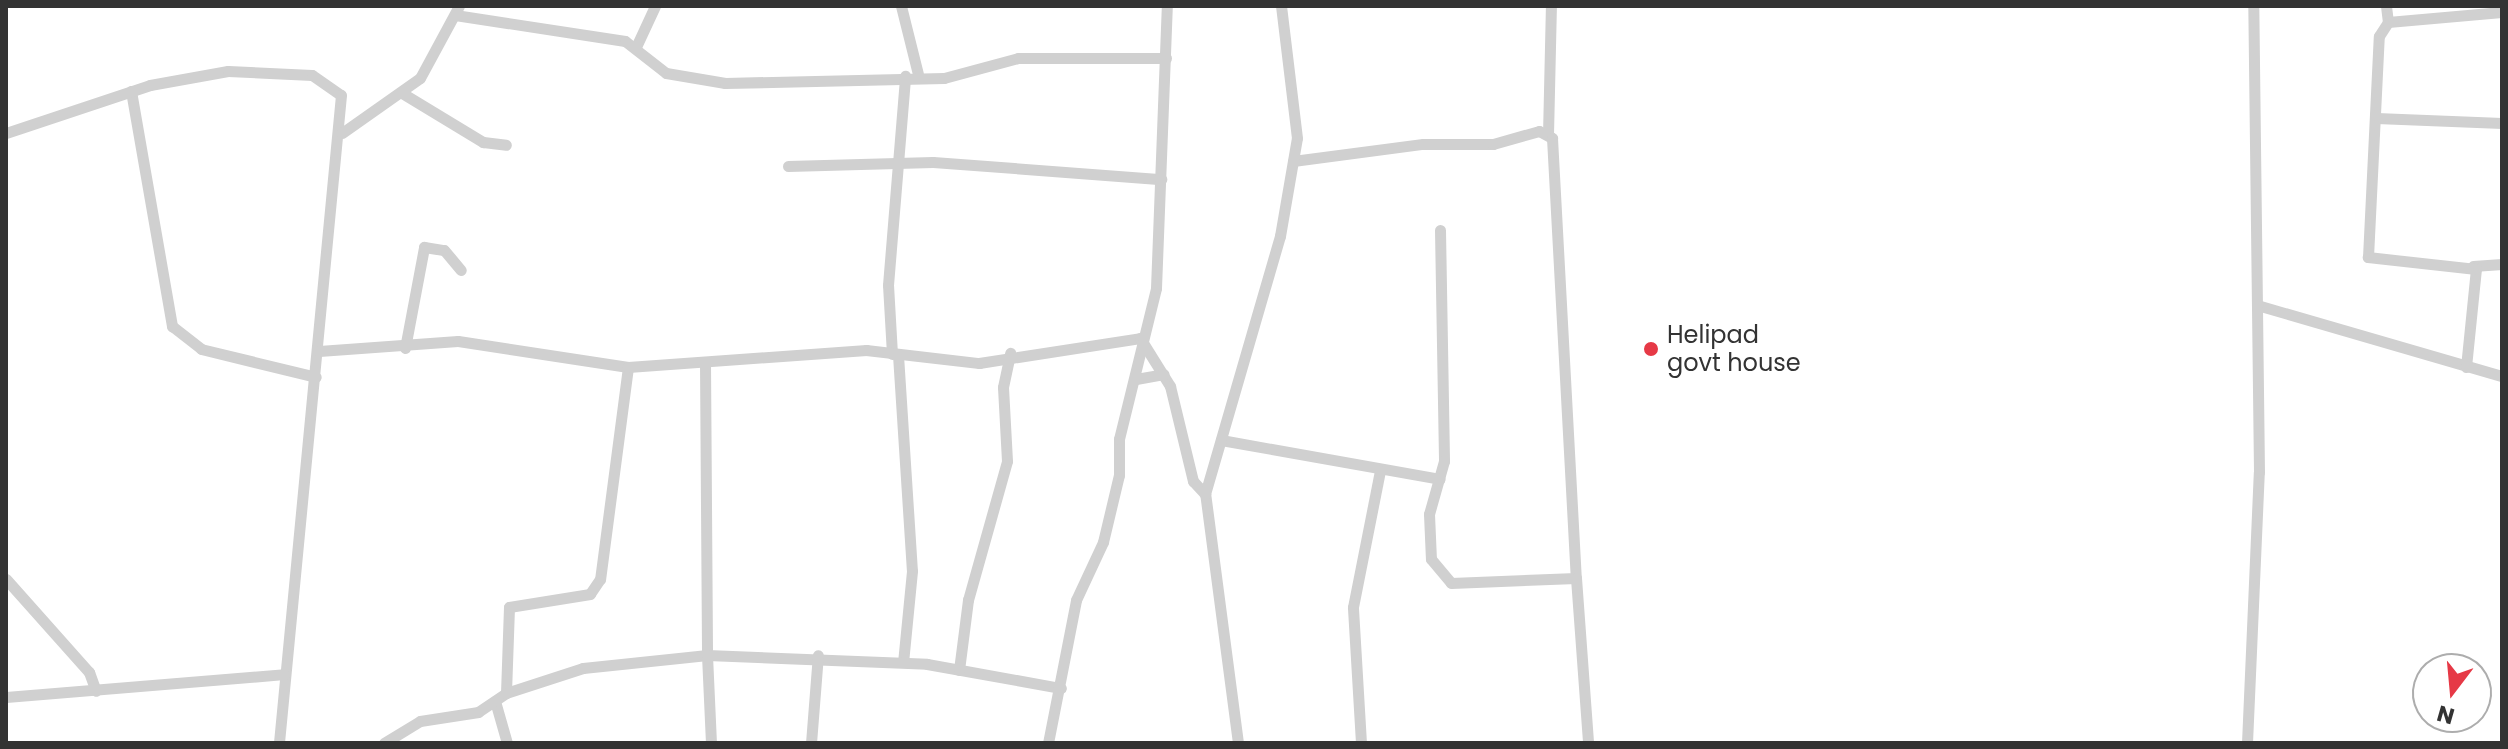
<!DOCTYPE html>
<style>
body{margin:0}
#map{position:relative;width:2508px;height:749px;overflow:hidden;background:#fff;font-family:Poppins,sans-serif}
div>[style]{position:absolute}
.minor>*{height:11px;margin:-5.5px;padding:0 5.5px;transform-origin:5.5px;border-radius:5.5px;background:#d0d0d0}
.dots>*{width:22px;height:22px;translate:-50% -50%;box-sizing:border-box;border:4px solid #fff;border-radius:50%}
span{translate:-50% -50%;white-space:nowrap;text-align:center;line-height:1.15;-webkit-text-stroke:8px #fff;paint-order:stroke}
.poi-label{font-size:24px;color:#333}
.left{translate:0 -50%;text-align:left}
.frame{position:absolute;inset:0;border:8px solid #333;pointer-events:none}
.north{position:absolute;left:2412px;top:653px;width:80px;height:80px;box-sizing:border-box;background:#fff;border:2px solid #adadad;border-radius:50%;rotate:196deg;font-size:22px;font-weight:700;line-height:32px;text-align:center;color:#333}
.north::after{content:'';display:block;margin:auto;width:28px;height:36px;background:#e63946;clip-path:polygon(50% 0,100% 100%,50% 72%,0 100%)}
</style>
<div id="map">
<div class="minor">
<i style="left:901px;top:6px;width:70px;rotate:76deg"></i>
<i style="left:2386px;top:6px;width:16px;rotate:83deg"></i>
<i style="left:455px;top:15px;width:172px;rotate:8.7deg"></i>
<i style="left:625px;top:41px;width:52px;rotate:38deg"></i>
<i style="left:666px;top:73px;width:60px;rotate:9.6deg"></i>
<i style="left:725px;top:83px;width:219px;rotate:-1.3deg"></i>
<i style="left:944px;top:78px;width:77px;rotate:-15.1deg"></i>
<i style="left:1018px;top:58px;width:148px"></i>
<i style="left:636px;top:47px;width:45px;rotate:-65.1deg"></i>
<i style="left:131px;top:91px;width:239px;rotate:80.1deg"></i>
<i style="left:172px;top:326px;width:37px;rotate:38deg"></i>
<i style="left:201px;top:349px;width:118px;rotate:13.7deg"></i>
<i style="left:402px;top:93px;width:95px;rotate:31.2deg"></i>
<i style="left:483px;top:142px;width:23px;rotate:7deg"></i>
<i style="left:2376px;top:118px;width:126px;rotate:2.3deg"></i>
<i style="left:6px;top:133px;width:152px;rotate:-18.4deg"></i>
<i style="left:150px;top:85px;width:79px;rotate:-10.2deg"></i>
<i style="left:228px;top:71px;width:84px;rotate:2.7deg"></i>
<i style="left:312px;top:75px;width:35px;rotate:35deg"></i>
<i style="left:341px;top:95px;width:651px;rotate:95.47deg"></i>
<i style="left:342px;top:133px;width:95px;rotate:-35.2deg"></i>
<i style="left:420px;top:78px;width:82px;rotate:-61.6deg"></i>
<i style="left:1548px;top:135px;width:129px;rotate:-88.7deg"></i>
<i style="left:1293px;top:161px;width:131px;rotate:-7.5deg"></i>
<i style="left:1423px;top:144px;width:70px"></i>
<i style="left:1493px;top:144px;width:48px;rotate:-15.8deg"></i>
<i style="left:1539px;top:131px;width:15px;rotate:28deg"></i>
<i style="left:1552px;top:138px;width:441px;rotate:86.9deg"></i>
<i style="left:788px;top:166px;width:145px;rotate:-1.6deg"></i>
<i style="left:933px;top:162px;width:229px;rotate:4.3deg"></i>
<i style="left:1440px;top:230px;width:231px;rotate:89deg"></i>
<i style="left:1444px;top:461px;width:55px;rotate:105.8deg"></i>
<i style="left:1429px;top:514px;width:45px;rotate:87.5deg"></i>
<i style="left:1431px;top:559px;width:31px;rotate:50deg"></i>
<i style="left:1451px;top:583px;width:125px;rotate:-2.3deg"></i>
<i style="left:1576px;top:578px;width:165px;rotate:85.8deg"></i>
<i style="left:2473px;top:266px;width:29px;rotate:-4deg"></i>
<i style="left:2257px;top:305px;width:255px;rotate:16.2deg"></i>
<i style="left:405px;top:348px;width:103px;rotate:-79.3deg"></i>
<i style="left:424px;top:247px;width:20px;rotate:9deg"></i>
<i style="left:444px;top:250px;width:26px;rotate:50deg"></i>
<i style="left:319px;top:351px;width:139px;rotate:-4.1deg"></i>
<i style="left:458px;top:341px;width:172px;rotate:8.7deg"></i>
<i style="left:628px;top:367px;width:214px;rotate:97.5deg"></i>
<i style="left:600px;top:579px;width:18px;rotate:124deg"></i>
<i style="left:590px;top:594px;width:82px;rotate:170.9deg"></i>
<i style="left:509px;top:607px;width:86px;rotate:92deg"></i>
<i style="left:892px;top:354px;width:69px;rotate:-93.3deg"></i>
<i style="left:888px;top:285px;width:210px;rotate:-85.3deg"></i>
<i style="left:898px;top:355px;width:216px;rotate:86.3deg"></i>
<i style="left:912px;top:571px;width:91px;rotate:95.6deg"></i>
<i style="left:705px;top:362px;width:293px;rotate:89.6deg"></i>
<i style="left:707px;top:655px;width:220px;rotate:2.3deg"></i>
<i style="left:927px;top:664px;width:136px;rotate:10.2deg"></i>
<i style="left:628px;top:367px;width:239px;rotate:-4.1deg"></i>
<i style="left:866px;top:350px;width:114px;rotate:6.6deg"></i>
<i style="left:979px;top:363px;width:163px;rotate:-8.8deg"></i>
<i style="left:1140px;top:338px;width:57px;rotate:58deg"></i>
<i style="left:1170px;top:386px;width:98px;rotate:76.4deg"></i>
<i style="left:1193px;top:481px;width:18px;rotate:47deg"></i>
<i style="left:2466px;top:367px;width:99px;rotate:-84.2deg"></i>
<i style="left:2476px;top:269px;width:109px;rotate:-173.7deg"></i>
<i style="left:2368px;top:257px;width:221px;rotate:-87.2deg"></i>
<i style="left:2379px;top:36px;width:17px;rotate:-57deg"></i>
<i style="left:2388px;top:22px;width:114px;rotate:-5deg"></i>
<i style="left:1136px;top:379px;width:28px;rotate:-10deg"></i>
<i style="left:1221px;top:440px;width:222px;rotate:10.1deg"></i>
<i style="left:6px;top:579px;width:125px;rotate:48.3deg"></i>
<i style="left:89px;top:672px;width:20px;rotate:70deg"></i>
<i style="left:959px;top:670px;width:71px;rotate:-82.7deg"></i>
<i style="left:968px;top:600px;width:144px;rotate:-74.3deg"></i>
<i style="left:1007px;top:461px;width:74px;rotate:-93.1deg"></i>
<i style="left:1003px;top:387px;width:35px;rotate:-78deg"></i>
<i style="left:6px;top:697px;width:279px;rotate:-4.7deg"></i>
<i style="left:495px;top:701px;width:44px;rotate:74.1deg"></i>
<i style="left:384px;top:743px;width:42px;rotate:-31.4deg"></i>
<i style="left:420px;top:721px;width:59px;rotate:-8.8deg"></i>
<i style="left:478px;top:712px;width:34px;rotate:-34deg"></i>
<i style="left:506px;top:693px;width:81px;rotate:-18deg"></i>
<i style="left:583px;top:668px;width:125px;rotate:-6deg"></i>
<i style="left:707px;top:655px;width:88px;rotate:87.4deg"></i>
<i style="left:811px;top:743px;width:88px;rotate:-85.5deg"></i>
<i style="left:1048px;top:743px;width:146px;rotate:-78.9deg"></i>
<i style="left:1076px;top:600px;width:64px;rotate:-65deg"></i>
<i style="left:1103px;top:542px;width:69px;rotate:-76.6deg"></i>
<i style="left:1119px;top:475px;width:36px;rotate:-90deg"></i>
<i style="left:1119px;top:439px;width:155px;rotate:-76.2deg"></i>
<i style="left:1156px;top:288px;width:282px;rotate:-87.8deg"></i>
<i style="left:1238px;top:743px;width:251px;rotate:-97.5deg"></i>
<i style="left:1205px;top:494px;width:269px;rotate:-73.8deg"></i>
<i style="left:1280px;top:236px;width:99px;rotate:-80.2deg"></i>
<i style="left:1297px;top:138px;width:133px;rotate:-96.9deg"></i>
<i style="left:1361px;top:743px;width:136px;rotate:-93.4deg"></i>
<i style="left:1353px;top:607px;width:139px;rotate:-78.8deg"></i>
<i style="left:2247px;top:743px;width:271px;rotate:-87.5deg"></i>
<i style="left:2259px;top:472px;width:466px;rotate:-90.7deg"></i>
</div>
<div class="dots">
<i style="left:1651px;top:349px;background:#e63946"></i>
</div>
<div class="poi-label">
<span class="left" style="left:1667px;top:349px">Helipad<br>govt house</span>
</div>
<div class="frame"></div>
<div class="north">N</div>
</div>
